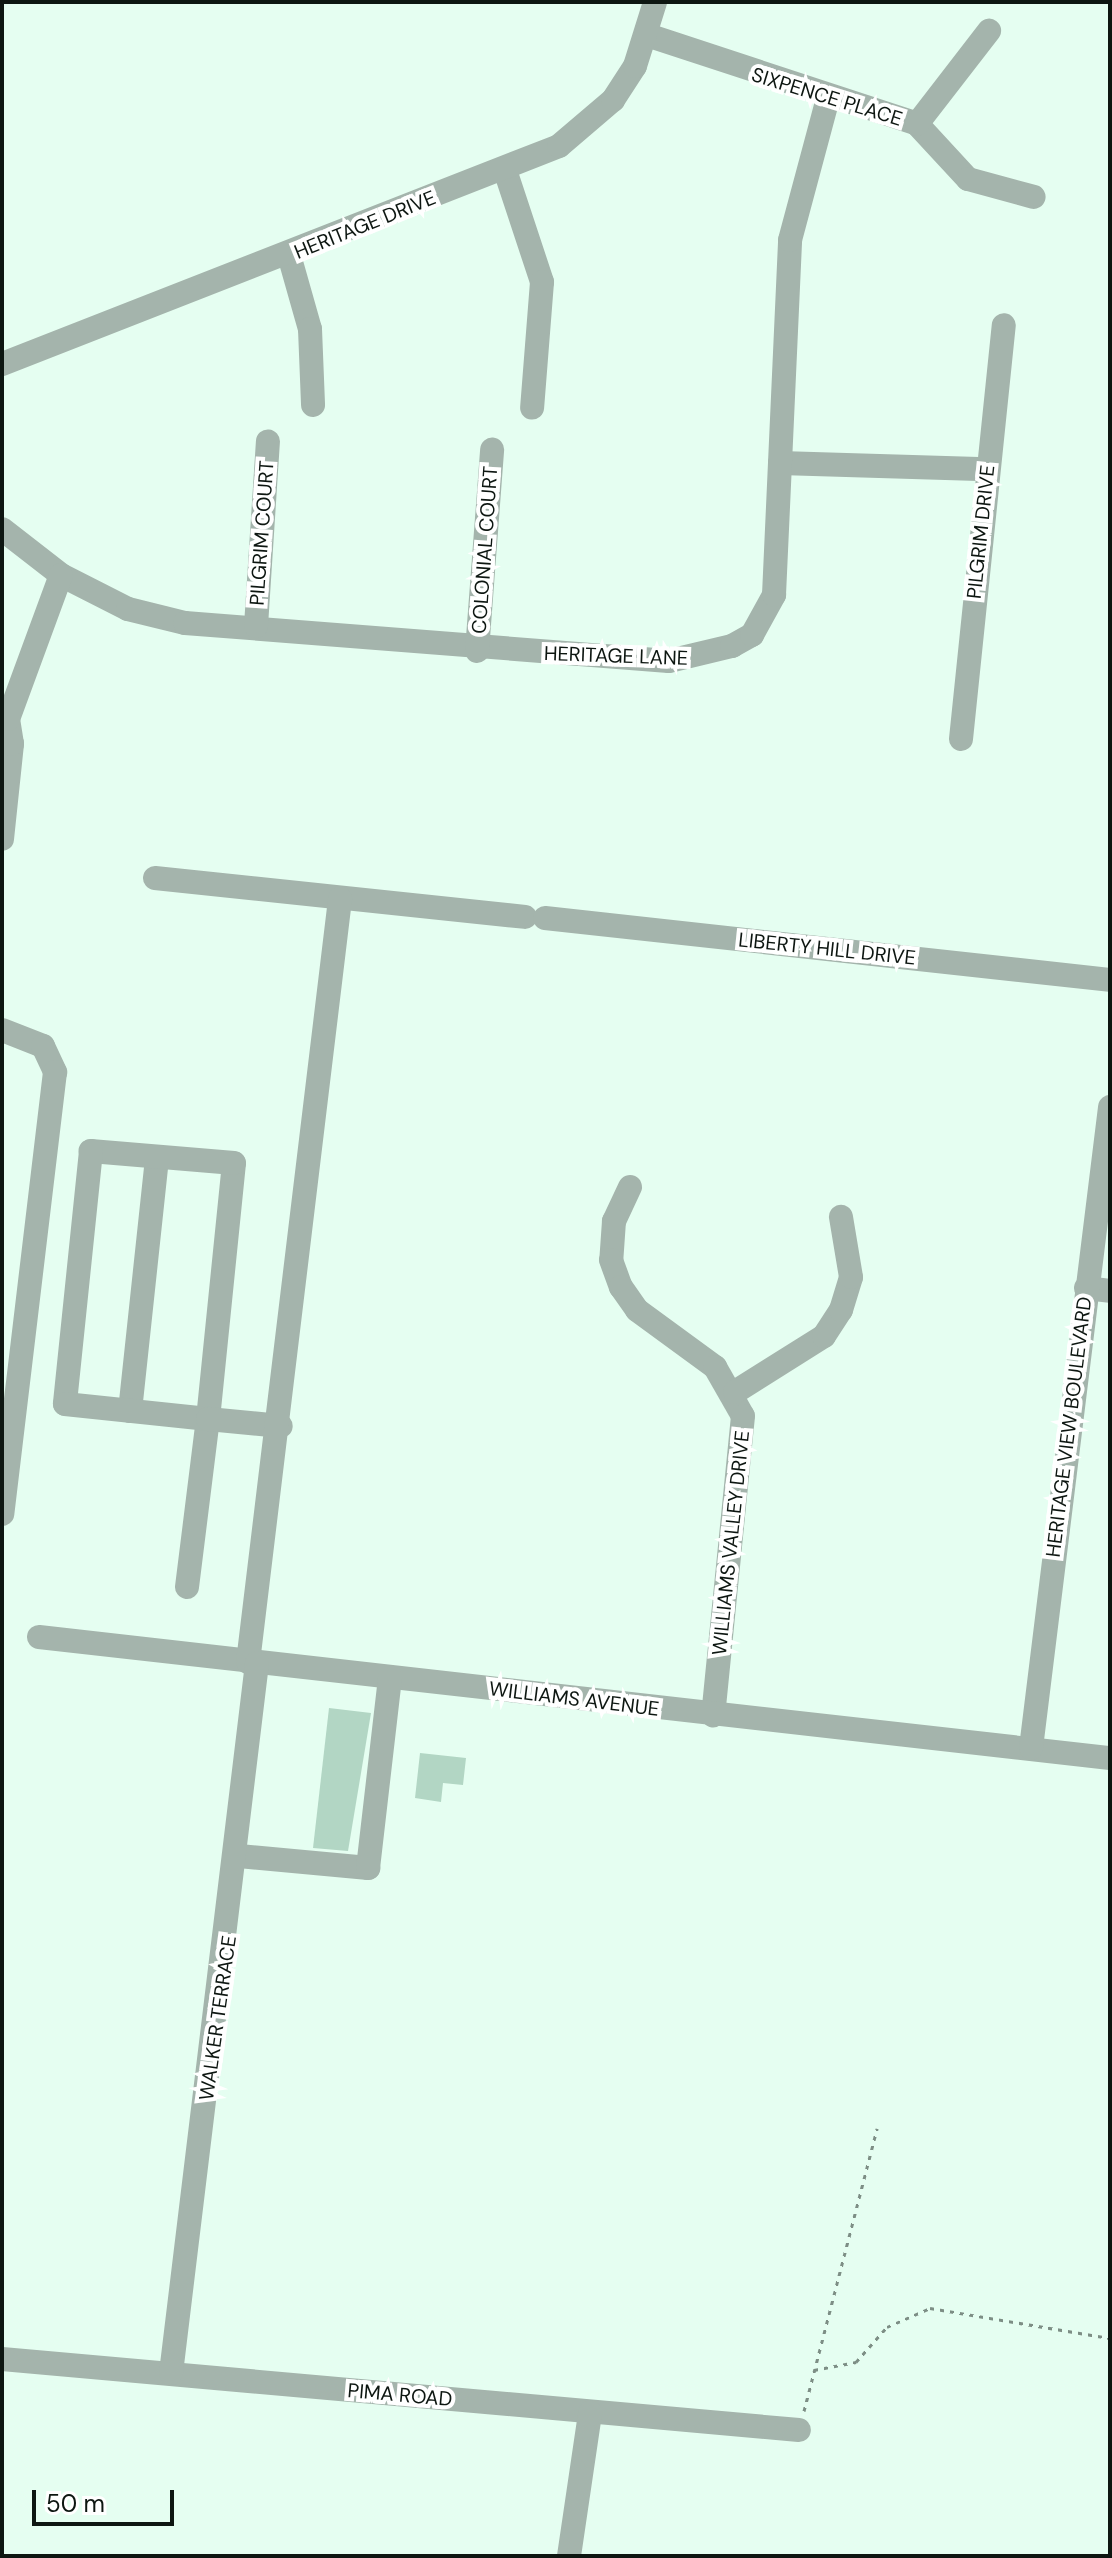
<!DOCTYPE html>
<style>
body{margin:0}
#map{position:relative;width:1112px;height:2558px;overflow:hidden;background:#e5fef1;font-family:"DM Sans",sans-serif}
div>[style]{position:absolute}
.building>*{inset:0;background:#b2d6c4}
.path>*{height:3px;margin-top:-1.5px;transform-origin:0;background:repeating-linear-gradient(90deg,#7d8e85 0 4px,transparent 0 10px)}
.minor>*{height:24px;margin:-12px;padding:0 12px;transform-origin:12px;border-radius:12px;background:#a4b4ac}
span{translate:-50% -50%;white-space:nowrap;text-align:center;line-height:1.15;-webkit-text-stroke:8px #fff;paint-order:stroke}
.street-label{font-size:20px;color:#0d1611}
.frame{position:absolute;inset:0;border:4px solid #0d1611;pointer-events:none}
.scale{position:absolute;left:32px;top:2490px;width:142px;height:36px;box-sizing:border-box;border:4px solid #0d1611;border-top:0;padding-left:10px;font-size:24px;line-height:28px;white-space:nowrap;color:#0d1611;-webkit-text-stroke:6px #fff;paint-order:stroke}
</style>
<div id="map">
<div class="building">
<i style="clip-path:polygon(329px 1708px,371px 1713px,348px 1851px,313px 1848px)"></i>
<i style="clip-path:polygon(420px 1753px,466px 1758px,463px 1785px,443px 1783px,441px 1802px,415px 1798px)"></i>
</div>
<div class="path">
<i style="left:814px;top:2370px;width:43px;rotate:-10.8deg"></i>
<i style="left:856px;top:2362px;width:47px;rotate:-48.5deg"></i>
<i style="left:887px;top:2327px;width:47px;rotate:-23.8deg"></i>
<i style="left:930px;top:2308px;width:182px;rotate:9.5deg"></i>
<i style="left:804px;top:2411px;width:292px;rotate:-75.5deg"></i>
</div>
<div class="minor">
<i style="left:647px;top:35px;width:284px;rotate:18.2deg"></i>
<i style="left:917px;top:124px;width:75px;rotate:47.2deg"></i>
<i style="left:968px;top:179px;width:68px;rotate:15.3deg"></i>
<i style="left:917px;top:124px;width:118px;rotate:-52.3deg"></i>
<i style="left:505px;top:170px;width:118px;rotate:71.7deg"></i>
<i style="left:542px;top:282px;width:126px;rotate:94.5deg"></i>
<i style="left:289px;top:255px;width:77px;rotate:74.2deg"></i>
<i style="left:310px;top:329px;width:76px;rotate:87.7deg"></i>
<i style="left:2px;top:364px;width:598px;rotate:-21.37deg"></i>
<i style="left:559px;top:146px;width:71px;rotate:-40.4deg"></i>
<i style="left:613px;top:100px;width:40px;rotate:-57.1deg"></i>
<i style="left:635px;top:66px;width:67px;rotate:-72.6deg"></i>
<i style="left:780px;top:463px;width:207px;rotate:1.7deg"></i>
<i style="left:2px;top:529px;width:75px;rotate:37.9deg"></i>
<i style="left:61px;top:575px;width:75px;rotate:26.9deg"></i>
<i style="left:128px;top:609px;width:59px;rotate:13.8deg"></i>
<i style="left:185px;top:623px;width:485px;rotate:4.5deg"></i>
<i style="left:669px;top:661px;width:65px;rotate:-13.4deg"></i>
<i style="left:732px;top:646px;width:23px;rotate:-29deg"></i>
<i style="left:752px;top:635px;width:46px;rotate:-61.2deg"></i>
<i style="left:774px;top:595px;width:355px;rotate:-87.4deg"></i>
<i style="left:790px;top:240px;width:147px;rotate:-75deg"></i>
<i style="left:256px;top:626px;width:185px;rotate:-86.3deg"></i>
<i style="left:477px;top:651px;width:202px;rotate:-85.7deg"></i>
<i style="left:961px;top:739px;width:416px;rotate:-84.1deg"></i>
<i style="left:2px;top:839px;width:96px;rotate:-84deg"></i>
<i style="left:12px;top:744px;width:25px;rotate:-99deg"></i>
<i style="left:8px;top:719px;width:153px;rotate:-69.8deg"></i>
<i style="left:155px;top:878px;width:372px;rotate:6deg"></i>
<i style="left:545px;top:918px;width:568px;rotate:6.26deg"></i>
<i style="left:2px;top:1030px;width:44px;rotate:21.3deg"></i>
<i style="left:43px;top:1046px;width:29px;rotate:65deg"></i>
<i style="left:55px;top:1072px;width:445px;rotate:96.8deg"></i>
<i style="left:630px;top:1187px;width:38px;rotate:115deg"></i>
<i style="left:614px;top:1221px;width:39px;rotate:94deg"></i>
<i style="left:611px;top:1260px;width:29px;rotate:70deg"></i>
<i style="left:621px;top:1287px;width:28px;rotate:55deg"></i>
<i style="left:637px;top:1310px;width:97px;rotate:36.2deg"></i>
<i style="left:715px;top:1367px;width:56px;rotate:60.3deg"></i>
<i style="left:743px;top:1416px;width:301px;rotate:95.7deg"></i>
<i style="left:1086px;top:1288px;width:24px;rotate:7deg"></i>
<i style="left:735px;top:1392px;width:105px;rotate:-32.2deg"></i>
<i style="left:824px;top:1336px;width:31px;rotate:-57deg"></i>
<i style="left:841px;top:1310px;width:34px;rotate:-73deg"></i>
<i style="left:851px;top:1277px;width:61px;rotate:-99.5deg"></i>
<i style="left:130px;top:1411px;width:255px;rotate:-83.9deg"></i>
<i style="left:187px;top:1587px;width:169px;rotate:-82.9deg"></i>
<i style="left:208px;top:1419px;width:257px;rotate:-84.2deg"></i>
<i style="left:234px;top:1163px;width:144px;rotate:-175.2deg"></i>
<i style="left:91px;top:1151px;width:254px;rotate:95.9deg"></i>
<i style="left:65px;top:1404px;width:144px;rotate:6deg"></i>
<i style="left:208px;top:1419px;width:73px;rotate:5.5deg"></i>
<i style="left:39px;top:1637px;width:1078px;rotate:6.45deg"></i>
<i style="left:248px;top:1662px;width:769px;rotate:-83.12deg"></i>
<i style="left:1031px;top:1748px;width:646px;rotate:-82.97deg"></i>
<i style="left:239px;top:1856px;width:130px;rotate:5.3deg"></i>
<i style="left:368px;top:1868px;width:192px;rotate:-83.4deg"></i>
<i style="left:2px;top:2359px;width:800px;rotate:5.09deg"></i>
<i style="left:171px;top:2373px;width:715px;rotate:-83.09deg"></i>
<i style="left:569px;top:2556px;width:145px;rotate:-81.6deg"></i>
</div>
<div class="street-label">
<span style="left:827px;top:97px;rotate:17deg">SIXPENCE PLACE</span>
<span style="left:365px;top:225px;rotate:-22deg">HERITAGE DRIVE</span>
<span style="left:981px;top:532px;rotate:-84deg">PILGRIM DRIVE</span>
<span style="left:262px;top:533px;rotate:-86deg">PILGRIM COURT</span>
<span style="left:485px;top:550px;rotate:-86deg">COLONIAL COURT</span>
<span style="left:616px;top:656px;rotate:2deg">HERITAGE LANE</span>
<span style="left:827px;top:949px;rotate:6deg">LIBERTY HILL DRIVE</span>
<span style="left:1069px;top:1427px;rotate:-83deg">HERITAGE VIEW BOULEVARD</span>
<span style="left:731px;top:1543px;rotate:-84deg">WILLIAMS VALLEY DRIVE</span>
<span style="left:574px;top:1699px;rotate:7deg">WILLIAMS AVENUE</span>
<span style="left:218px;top:2018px;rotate:-82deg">WALKER TERRACE</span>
<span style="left:400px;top:2395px;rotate:5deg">PIMA ROAD</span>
</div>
<div class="frame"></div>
<div class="scale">50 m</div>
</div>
